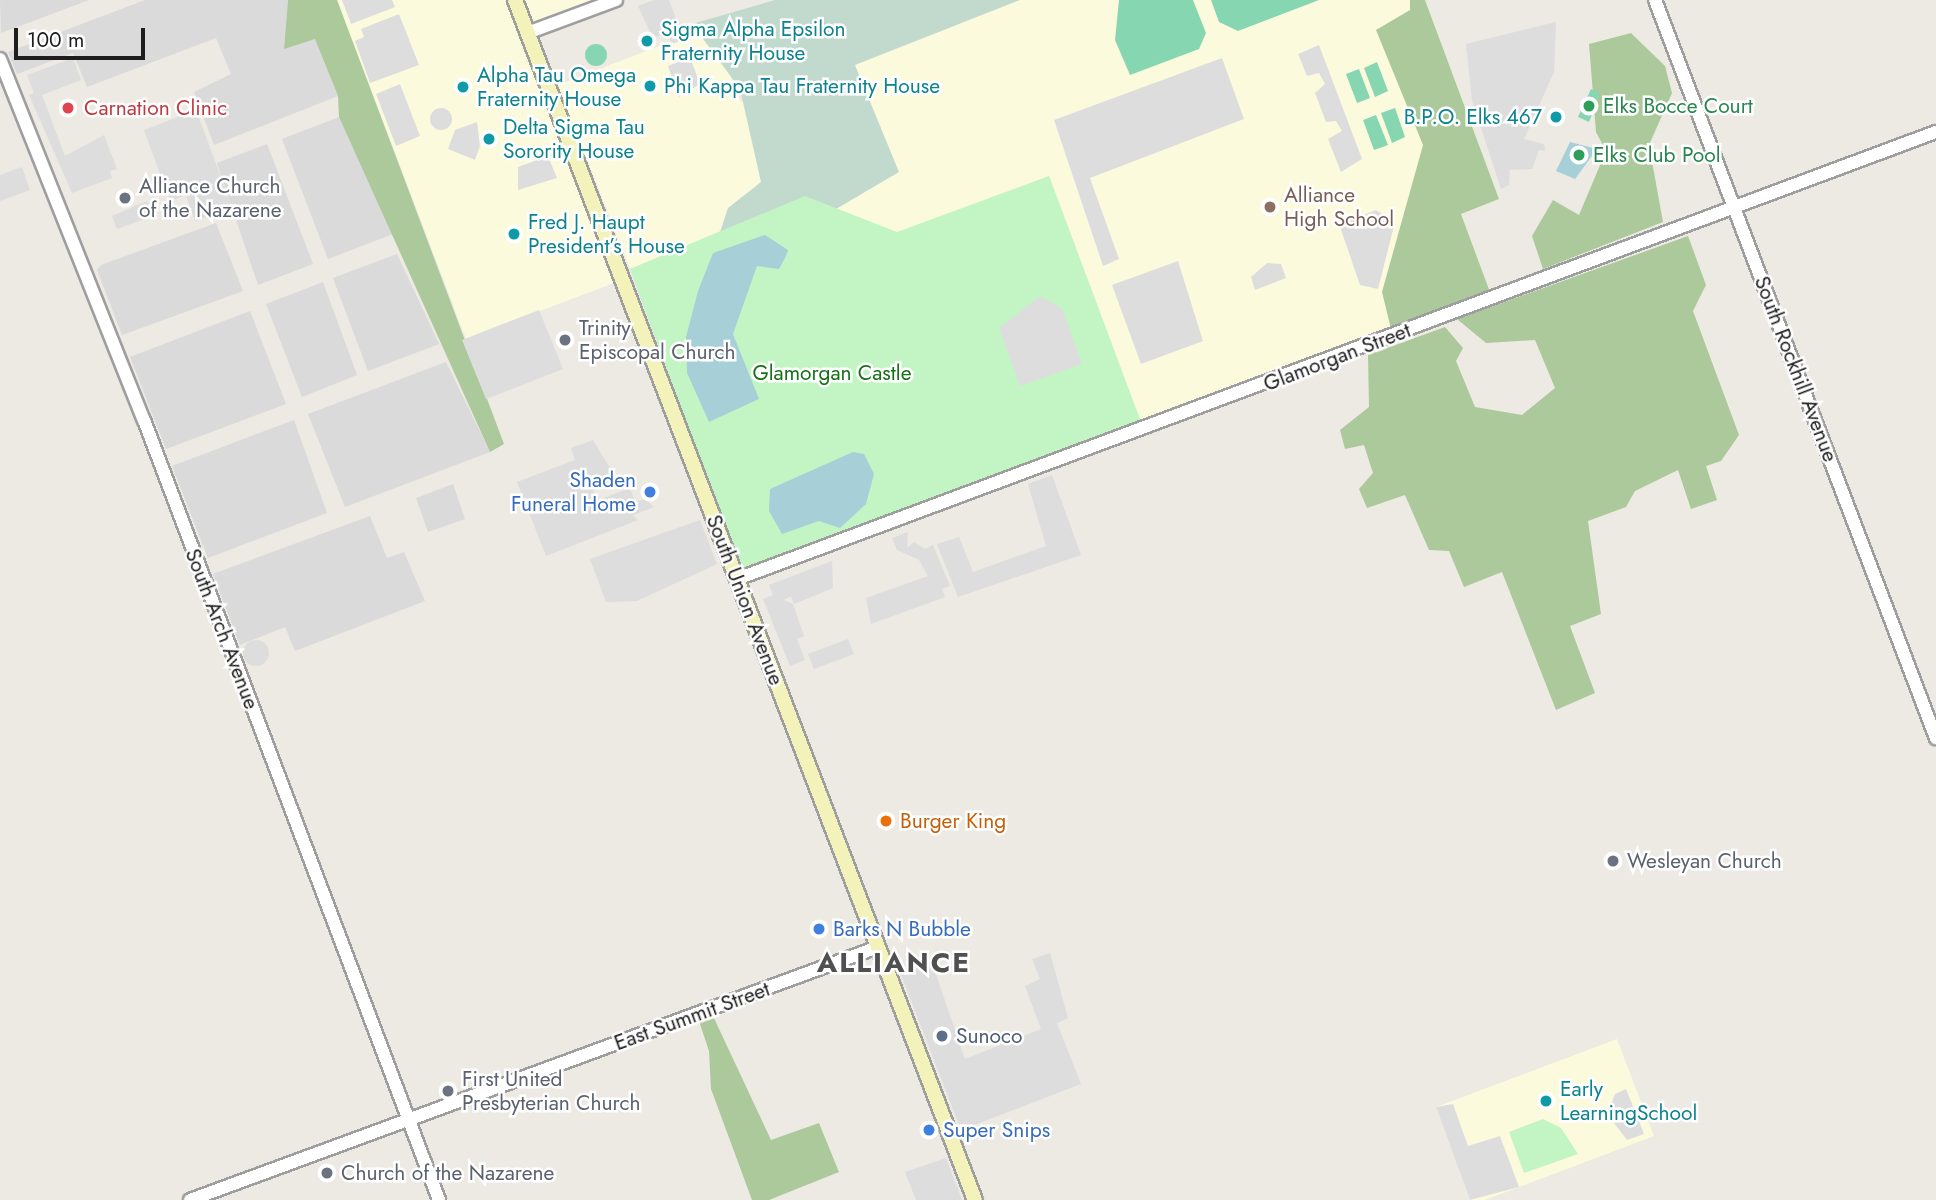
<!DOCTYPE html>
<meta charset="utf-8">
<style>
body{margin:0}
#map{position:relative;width:1936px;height:1200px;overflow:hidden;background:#ede9e3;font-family:Jost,sans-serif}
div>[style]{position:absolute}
.residential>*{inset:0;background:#dadada}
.education>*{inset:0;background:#fcfadd}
.forest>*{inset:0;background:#acc99b}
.wetland>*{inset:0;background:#c1dacd}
.park>*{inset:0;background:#c3f4c4}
.pitch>*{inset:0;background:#87d6b2}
.round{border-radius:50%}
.parking>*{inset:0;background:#ddd}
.water>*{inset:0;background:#a7cfd7}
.roads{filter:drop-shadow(2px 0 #9e9e9e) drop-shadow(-2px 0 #9e9e9e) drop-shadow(0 2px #9e9e9e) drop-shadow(0 -2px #9e9e9e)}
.tertiary>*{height:12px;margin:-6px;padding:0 6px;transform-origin:6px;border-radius:6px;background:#fff}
.secondary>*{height:14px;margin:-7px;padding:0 7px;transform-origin:7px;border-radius:7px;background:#f3f2bb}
.dots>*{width:19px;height:19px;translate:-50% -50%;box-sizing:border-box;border:4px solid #fff;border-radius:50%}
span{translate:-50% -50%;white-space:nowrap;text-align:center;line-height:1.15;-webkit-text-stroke:5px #fff;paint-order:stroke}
.culture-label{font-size:21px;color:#0d838f}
.left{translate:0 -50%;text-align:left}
.right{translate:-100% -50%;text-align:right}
.leisure-label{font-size:21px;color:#27864d}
.health-label{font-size:21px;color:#be3a42}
.worship-label{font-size:21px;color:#5b616d}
.education-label{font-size:21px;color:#785e54}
.street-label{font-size:21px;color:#1d1d1d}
.park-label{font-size:21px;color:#157016}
.shop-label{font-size:21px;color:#366cbe}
.food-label{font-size:21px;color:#c56008}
.service-label{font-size:21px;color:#4e5e75}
.district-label{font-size:28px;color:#505050;font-weight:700;letter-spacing:2px}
.scale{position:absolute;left:14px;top:28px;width:131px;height:32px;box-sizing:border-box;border:4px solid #1d1d1d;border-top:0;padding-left:9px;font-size:21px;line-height:24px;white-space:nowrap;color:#1d1d1d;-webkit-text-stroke:5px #fff;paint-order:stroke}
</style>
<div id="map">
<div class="residential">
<i style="clip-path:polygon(0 0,89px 0,1px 33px)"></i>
<i style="clip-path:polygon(145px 0,288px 0,284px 48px,315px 38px,338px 96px,214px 145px,194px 92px,231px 74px,216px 38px,87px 87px,73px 53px,17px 74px,8px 52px)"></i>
<i style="clip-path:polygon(339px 117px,393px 234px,328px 259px,282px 139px)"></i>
<i style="clip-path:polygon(267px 144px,313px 264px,258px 285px,217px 163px)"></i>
<i style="clip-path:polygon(216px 223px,243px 291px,122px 335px,97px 270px,101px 265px)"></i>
<i style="clip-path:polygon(397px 254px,439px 344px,368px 371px,333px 278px)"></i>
<i style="clip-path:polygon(323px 282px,357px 375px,302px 397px,266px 304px)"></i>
<i style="clip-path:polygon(250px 311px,286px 404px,166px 449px,130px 357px)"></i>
<i style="clip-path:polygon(446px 362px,490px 452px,345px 507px,308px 414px)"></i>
<i style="clip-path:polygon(294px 420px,327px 513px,208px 558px,172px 466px)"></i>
<i style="clip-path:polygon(453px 484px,465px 519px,428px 532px,416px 498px)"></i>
<i style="clip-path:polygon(370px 516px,387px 558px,404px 552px,425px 601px,295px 651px,285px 627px,240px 645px,213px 574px)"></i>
</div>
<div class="education">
<i style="clip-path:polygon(337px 0,512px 0,622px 280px,466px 339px)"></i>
<i style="clip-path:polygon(515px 0,616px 0,527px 33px)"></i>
<i style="clip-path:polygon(1009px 0,1425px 0,1499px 199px,1461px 214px,1490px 292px,1141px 422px,1049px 176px,897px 233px,805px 196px,630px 269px,558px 85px,711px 26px,741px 102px)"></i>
<i style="clip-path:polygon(1617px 1039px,1654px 1136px,1485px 1200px,1470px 1200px,1436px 1107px)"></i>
</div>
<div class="forest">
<i style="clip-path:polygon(288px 0,337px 0,504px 444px,490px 452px,339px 117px,338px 96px,315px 39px,284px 49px)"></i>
<i style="clip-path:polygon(1410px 0,1425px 0,1499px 199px,1461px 214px,1490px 292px,1391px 329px,1382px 292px,1423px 145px,1376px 30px,1410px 10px)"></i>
<i style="clip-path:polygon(1631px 33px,1665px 66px,1672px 93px,1649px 145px,1663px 222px,1543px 269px,1532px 236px,1553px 200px,1579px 215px,1606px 151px,1596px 132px,1589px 44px)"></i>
<i style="clip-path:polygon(1688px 236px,1706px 285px,1693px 311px,1739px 435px,1721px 461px,1706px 466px,1717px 500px,1691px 509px,1678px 470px,1635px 491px,1626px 507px,1588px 521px,1601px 614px,1570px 626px,1595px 693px,1556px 710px,1502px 572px,1464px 587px,1449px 551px,1429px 550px,1405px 495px,1367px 508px,1359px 489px,1373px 473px,1364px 445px,1345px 449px,1340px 430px,1369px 407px,1368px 355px,1445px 327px,1463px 348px,1456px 361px,1475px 407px,1522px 415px,1555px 388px,1535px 340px,1486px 343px,1457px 319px)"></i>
<i style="clip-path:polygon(713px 1016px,771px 1140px,819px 1123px,839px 1172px,769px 1200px,752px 1200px,711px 1089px,709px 1051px,699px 1021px)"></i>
</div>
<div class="wetland">
<i style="clip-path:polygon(775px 0,1020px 0,855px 65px,899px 172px,819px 219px,713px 253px,728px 208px,761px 182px,740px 89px,692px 24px)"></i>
</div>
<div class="park">
<i style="clip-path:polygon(1049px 176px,1141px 422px,741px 572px,630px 269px,805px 196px,897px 232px)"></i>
<i style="clip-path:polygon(1543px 1119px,1561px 1128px,1578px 1154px,1524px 1173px,1509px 1132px)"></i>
</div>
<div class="pitch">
<i style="clip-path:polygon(1119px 0,1193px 0,1206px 33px,1199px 49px,1130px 75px,1115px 40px)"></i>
<i style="clip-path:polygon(1211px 0,1319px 0,1238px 31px,1219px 22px)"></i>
<i class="round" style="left:585px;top:44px;width:22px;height:22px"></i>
<i style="clip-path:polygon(1377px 62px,1388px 91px,1375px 97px,1364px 68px)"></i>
<i style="clip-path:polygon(1359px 69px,1370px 98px,1357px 103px,1346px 74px)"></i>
<i style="clip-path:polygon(1591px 89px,1600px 94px,1589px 122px,1578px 117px)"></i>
<i style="clip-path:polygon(1395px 108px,1405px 137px,1392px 143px,1381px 113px)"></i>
<i style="clip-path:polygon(1376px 115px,1388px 145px,1374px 150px,1363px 120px)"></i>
</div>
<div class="parking">
<i style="clip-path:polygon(342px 0,392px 0,395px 7px,351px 24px)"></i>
<i style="clip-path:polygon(654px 0,669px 0,684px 40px,672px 44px,667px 33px,653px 38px,638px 6px)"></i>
<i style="clip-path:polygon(399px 14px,419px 65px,370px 83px,355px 41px,364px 37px,361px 29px)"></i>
<i style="clip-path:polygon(1556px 22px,1554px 72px,1524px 139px,1544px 144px,1545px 151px,1539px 150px,1532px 169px,1510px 170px,1509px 185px,1501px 189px,1472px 100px,1466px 44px)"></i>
<i style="clip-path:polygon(1319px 45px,1362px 159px,1341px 172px,1328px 139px,1342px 131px,1336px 121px,1326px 122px,1315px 93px,1325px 84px,1319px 73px,1307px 76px,1298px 54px)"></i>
<i style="clip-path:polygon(690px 57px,700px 84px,679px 97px,668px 66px)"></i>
<i style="clip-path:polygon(73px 58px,81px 80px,42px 95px,65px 156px,104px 135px,117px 169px,110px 171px,112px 178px,72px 193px,29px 95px,34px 93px,27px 75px)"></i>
<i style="clip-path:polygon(1222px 58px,1244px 119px,1090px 178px,1119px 259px,1103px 266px,1054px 120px)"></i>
<i style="clip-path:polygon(400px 84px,420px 136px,396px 146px,376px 94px)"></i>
<i class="round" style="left:430px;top:108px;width:22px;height:22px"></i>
<i style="clip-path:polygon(196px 110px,232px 207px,195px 221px,186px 195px,170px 201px,144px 130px)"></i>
<i style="clip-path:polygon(477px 122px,480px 146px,475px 160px,448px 149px,455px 130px)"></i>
<i style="clip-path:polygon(548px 156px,557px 178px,518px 190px,518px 167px)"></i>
<i style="clip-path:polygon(22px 167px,30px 190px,0 201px,0 175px)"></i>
<i style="clip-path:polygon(147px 201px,153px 216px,117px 229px,112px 216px)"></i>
<i style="clip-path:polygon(1376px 210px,1395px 222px,1378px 289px,1360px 285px,1339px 224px)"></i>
<i style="clip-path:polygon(1178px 261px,1203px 341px,1141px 364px,1112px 285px)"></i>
<i style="clip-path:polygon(1267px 263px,1281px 264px,1286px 278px,1255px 290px,1251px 277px)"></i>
<i style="clip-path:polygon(1040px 296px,1062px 309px,1082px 364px,1020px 386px,999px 328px)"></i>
<i style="clip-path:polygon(539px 310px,563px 369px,486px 399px,462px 340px)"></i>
<i style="clip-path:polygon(593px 440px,618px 481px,593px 490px,596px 501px,630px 488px,635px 502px,645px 499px,654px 507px,633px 515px,638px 520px,546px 556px,517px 482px,575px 460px,571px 448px)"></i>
<i style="clip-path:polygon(1052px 475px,1081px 555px,958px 597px,937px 544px,959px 537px,973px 572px,1046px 546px,1028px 484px)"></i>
<i style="clip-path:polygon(700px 520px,717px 564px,637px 601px,606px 602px,590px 559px)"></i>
<i style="clip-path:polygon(908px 532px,907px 548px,914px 542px,925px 549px,933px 545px,950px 586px,942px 589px,945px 597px,871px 624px,866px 598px,928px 576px,919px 560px,897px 550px,892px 538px)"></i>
<i style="clip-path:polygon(832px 561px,833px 588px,794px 604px,791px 596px,784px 600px,793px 604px,804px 636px,797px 639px,805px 660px,790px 666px,763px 599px,773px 595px,769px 585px)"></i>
<i style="clip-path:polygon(848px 639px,854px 654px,814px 669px,808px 654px)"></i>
<i class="round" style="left:243px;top:640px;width:26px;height:26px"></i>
<i style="clip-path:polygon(1050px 953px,1068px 1018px,1057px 1023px,1081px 1084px,961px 1130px,900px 972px,931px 960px,965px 1059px,1041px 1029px,1025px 986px,1040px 979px,1032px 959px)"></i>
<i style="clip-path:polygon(1626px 1089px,1644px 1134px,1627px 1140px,1607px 1114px,1615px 1094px)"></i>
<i style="clip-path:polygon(1453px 1104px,1468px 1146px,1500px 1136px,1519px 1187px,1470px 1200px,1436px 1107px)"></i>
<i style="clip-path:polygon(946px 1158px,962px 1200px,916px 1200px,905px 1172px)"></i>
</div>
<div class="water">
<i style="clip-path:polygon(1570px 142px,1597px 149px,1575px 179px,1556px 171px)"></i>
<i style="clip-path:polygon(765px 235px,788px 250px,786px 256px,779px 269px,757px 266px,733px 334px,759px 399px,709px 422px,687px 373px,686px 337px,698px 291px,713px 253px)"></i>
<i style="clip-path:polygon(853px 452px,864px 454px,874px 474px,866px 504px,840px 528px,819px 521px,782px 534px,769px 511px,770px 489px)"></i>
</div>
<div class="roads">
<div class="tertiary">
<i style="left:1655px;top:0;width:790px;rotate:69.16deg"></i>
<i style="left:527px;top:33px;width:95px;rotate:-20.3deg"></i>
<i style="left:0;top:59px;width:389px;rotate:68.3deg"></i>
<i style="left:144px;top:420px;width:834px;rotate:69.28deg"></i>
<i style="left:737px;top:579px;width:1280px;rotate:-20.45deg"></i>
<i style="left:190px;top:1200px;width:733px;rotate:-20.19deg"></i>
</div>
<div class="secondary">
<i style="left:515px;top:0;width:1285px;rotate:69.03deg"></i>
</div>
</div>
<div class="dots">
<i style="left:647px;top:41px;background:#0f9aa8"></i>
<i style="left:650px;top:86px;background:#0f9aa8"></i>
<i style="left:463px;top:87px;background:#0f9aa8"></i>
<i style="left:1589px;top:106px;background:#2e9e5b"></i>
<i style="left:68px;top:108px;background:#e0444e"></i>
<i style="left:1556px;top:117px;background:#0f9aa8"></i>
<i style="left:489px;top:139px;background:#0f9aa8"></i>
<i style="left:1579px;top:155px;background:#2e9e5b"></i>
<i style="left:125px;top:198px;background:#6b7280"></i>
<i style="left:1270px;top:207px;background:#8d6e63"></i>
<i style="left:514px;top:234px;background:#0f9aa8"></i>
<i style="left:565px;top:340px;background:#6b7280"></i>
<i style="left:650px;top:492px;background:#3f7fe0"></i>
<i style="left:886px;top:821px;background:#e8710a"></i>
<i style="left:1613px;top:861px;background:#6b7280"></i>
<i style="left:819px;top:929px;background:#3f7fe0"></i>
<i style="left:942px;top:1036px;background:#5c6f8a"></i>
<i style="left:448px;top:1091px;background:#6b7280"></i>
<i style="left:1546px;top:1101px;background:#0f9aa8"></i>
<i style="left:929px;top:1130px;background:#3f7fe0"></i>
<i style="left:327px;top:1173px;background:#6b7280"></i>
</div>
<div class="culture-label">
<span class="left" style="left:661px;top:41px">Sigma Alpha Epsilon<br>Fraternity House</span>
<span class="left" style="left:477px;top:87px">Alpha Tau Omega<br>Fraternity House</span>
<span class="left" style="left:664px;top:86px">Phi Kappa Tau Fraternity House</span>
<span class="right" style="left:1542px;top:117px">B.P.O. Elks 467</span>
<span class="left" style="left:503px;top:139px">Delta Sigma Tau<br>Sorority House</span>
<span class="left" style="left:528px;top:234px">Fred J. Haupt<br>President’s House</span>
<span class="left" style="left:1560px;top:1101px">Early<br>LearningSchool</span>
</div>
<div class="leisure-label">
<span class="left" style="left:1603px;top:106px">Elks Bocce Court</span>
<span class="left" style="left:1593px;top:155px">Elks Club Pool</span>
</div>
<div class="health-label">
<span class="left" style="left:84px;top:108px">Carnation Clinic</span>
</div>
<div class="worship-label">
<span class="left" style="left:139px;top:198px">Alliance Church<br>of the Nazarene</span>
<span class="left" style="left:579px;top:340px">Trinity<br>Episcopal Church</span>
<span class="left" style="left:1627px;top:861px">Wesleyan Church</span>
<span class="left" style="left:462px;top:1091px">First United<br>Presbyterian Church</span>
<span class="left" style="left:341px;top:1173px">Church of the Nazarene</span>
</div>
<div class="education-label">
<span class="left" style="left:1284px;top:207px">Alliance<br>High School</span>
</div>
<div class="street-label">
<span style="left:1337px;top:357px;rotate:-21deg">Glamorgan Street</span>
<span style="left:1796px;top:369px;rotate:69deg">South Rockhill Avenue</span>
<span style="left:745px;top:600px;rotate:69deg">South Union Avenue</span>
<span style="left:222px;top:629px;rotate:69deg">South Arch Avenue</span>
<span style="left:692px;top:1016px;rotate:-20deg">East Summit Street</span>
</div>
<div class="park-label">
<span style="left:832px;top:373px">Glamorgan Castle</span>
</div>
<div class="shop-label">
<span class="right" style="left:636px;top:492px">Shaden<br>Funeral Home</span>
<span class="left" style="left:833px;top:929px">Barks N Bubble</span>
<span class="left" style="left:943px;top:1130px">Super Snips</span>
</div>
<div class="food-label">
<span class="left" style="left:900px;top:821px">Burger King</span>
</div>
<div class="service-label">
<span class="left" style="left:956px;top:1036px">Sunoco</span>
</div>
<div class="district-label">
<span style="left:894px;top:963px">ALLIANCE</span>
</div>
<div class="scale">100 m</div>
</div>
